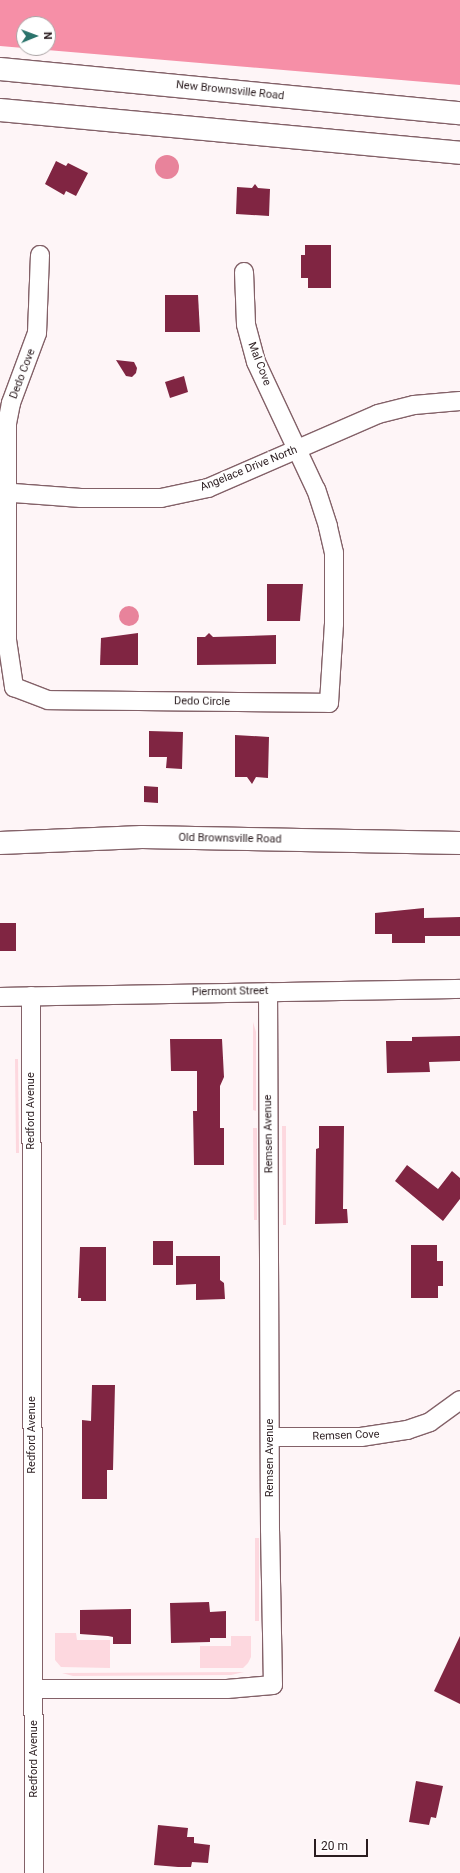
<!DOCTYPE html>
<style>
body{margin:0}
#map{position:relative;width:460px;height:1873px;overflow:hidden;background:#fef5f7;font-family:Roboto,sans-serif}
div>[style]{position:absolute}
.green>*{inset:0;background:#fdd8df}
.forest>*{inset:0;background:#f68fa7}
.water>*{inset:0;background:#e8839b}
.round{border-radius:50%}
.building>*{inset:0;background:#802542}
.roads{filter:drop-shadow(1px 0 #836168) drop-shadow(-1px 0 #836168) drop-shadow(0 1px #836168) drop-shadow(0 -1px #836168)}
.minor>*{height:18px;margin:-9px;padding:0 9px;transform-origin:9px;border-radius:9px;background:#fff}
.tertiary>*{height:22px;margin:-11px;padding:0 11px;transform-origin:11px;border-radius:11px;background:#fff}
.secondary>*{height:22px;margin:-11px;padding:0 11px;transform-origin:11px;border-radius:11px;background:#fff}
span{translate:-50% -50%;white-space:nowrap;text-align:center;line-height:1.15;-webkit-text-stroke:4px #fff;paint-order:stroke}
.street-label{font-size:11px;color:#2a1c1f}
.north{position:absolute;left:16px;top:16px;width:40px;height:40px;box-sizing:border-box;background:#fff;border:1px solid #aaa4a5;border-radius:50%;rotate:89deg;font-size:11px;font-weight:700;line-height:16px;text-align:center;color:#2a1c1f}
.north::after{content:'';display:block;margin:auto;width:14px;height:18px;background:#2b736b;clip-path:polygon(50% 0,100% 100%,50% 72%,0 100%)}
.scale{position:absolute;left:314px;top:1839px;width:54px;height:18px;box-sizing:border-box;border:2px solid #2a1c1f;border-top:0;padding-left:5px;font-size:12px;line-height:14px;white-space:nowrap;color:#2a1c1f;-webkit-text-stroke:3px #fff;paint-order:stroke}
</style>
<div id="map">
<div class="green">
<i style="clip-path:polygon(253px 1022px,256px 1032px,256px 1111px,253px 1110px)"></i>
<i style="clip-path:polygon(15px 1059px,18px 1059px,19px 1153px,16px 1153px)"></i>
<i style="clip-path:polygon(282px 1126px,286px 1126px,286px 1225px,283px 1225px)"></i>
<i style="clip-path:polygon(253px 1128px,257px 1128px,257px 1220px,254px 1220px)"></i>
<i style="clip-path:polygon(255px 1538px,259px 1538px,259px 1621px,255px 1621px)"></i>
<i style="clip-path:polygon(55px 1633px,76px 1633px,77px 1640px,110px 1640px,110px 1668px,61px 1667px,55px 1660px)"></i>
<i style="clip-path:polygon(231px 1636px,251px 1636px,251px 1657px,248px 1663px,243px 1668px,200px 1668px,200px 1646px,231px 1646px)"></i>
<i style="clip-path:polygon(244px 1672px,231px 1675px,73px 1676px,62px 1673px)"></i>
</div>
<div class="forest">
<i style="clip-path:polygon(evenodd,0 0,460px 0,460px 85px,0 46px,0 0,24px 24px,48px 24px,48px 48px,24px 48px,24px 24px)"></i>
</div>
<div class="water">
<i class="round" style="left:155px;top:155px;width:24px;height:24px"></i>
<i class="round" style="left:119px;top:606px;width:20px;height:20px"></i>
</div>
<div class="building">
<i style="clip-path:polygon(56px 161px,66px 166px,68px 163px,88px 173px,76px 196px,66px 191px,64px 195px,45px 184px)"></i>
<i style="clip-path:polygon(255px 184px,258px 188px,270px 189px,269px 216px,236px 214px,237px 187px,252px 188px)"></i>
<i style="clip-path:polygon(305px 245px,331px 245px,331px 288px,308px 288px,308px 278px,301px 278px,301px 255px,305px 255px)"></i>
<i style="clip-path:polygon(165px 295px,198px 295px,200px 332px,165px 332px)"></i>
<i style="clip-path:polygon(116px 360px,134px 362px,137px 368px,136px 373px,132px 377px,126px 376px)"></i>
<i style="clip-path:polygon(184px 376px,188px 392px,170px 398px,165px 382px)"></i>
<i style="clip-path:polygon(267px 584px,303px 584px,300px 621px,267px 621px)"></i>
<i style="clip-path:polygon(138px 633px,138px 665px,100px 665px,101px 638px)"></i>
<i style="clip-path:polygon(209px 633px,213px 637px,276px 635px,276px 664px,197px 665px,197px 637px,205px 637px)"></i>
<i style="clip-path:polygon(149px 731px,183px 732px,182px 769px,166px 768px,167px 757px,149px 757px)"></i>
<i style="clip-path:polygon(235px 735px,269px 737px,268px 778px,256px 777px,252px 784px,247px 777px,235px 777px)"></i>
<i style="clip-path:polygon(144px 786px,158px 787px,158px 803px,144px 802px)"></i>
<i style="clip-path:polygon(424px 908px,424px 918px,460px 917px,460px 936px,425px 936px,425px 943px,392px 943px,392px 934px,375px 934px,375px 913px)"></i>
<i style="clip-path:polygon(0 923px,16px 923px,16px 951px,0 951px)"></i>
<i style="clip-path:polygon(460px 1036px,460px 1061px,429px 1062px,430px 1072px,387px 1073px,386px 1041px,412px 1041px,412px 1037px)"></i>
<i style="clip-path:polygon(170px 1039px,222px 1039px,224px 1077px,220px 1086px,220px 1128px,224px 1128px,224px 1165px,194px 1165px,193px 1111px,197px 1111px,197px 1071px,171px 1071px)"></i>
<i style="clip-path:polygon(319px 1126px,344px 1126px,343px 1209px,347px 1209px,348px 1223px,315px 1224px,316px 1149px,319px 1148px)"></i>
<i style="clip-path:polygon(407px 1165px,438px 1189px,452px 1171px,460px 1178px,460px 1199px,443px 1221px,395px 1181px)"></i>
<i style="clip-path:polygon(153px 1241px,173px 1241px,173px 1265px,153px 1265px)"></i>
<i style="clip-path:polygon(411px 1245px,437px 1245px,437px 1261px,443px 1261px,443px 1286px,438px 1286px,438px 1298px,411px 1298px)"></i>
<i style="clip-path:polygon(80px 1247px,106px 1247px,106px 1301px,81px 1301px,81px 1298px,78px 1298px)"></i>
<i style="clip-path:polygon(176px 1256px,220px 1256px,220px 1280px,224px 1283px,225px 1299px,196px 1300px,196px 1284px,176px 1285px)"></i>
<i style="clip-path:polygon(92px 1385px,115px 1385px,113px 1470px,107px 1470px,107px 1499px,82px 1499px,82px 1420px,91px 1421px)"></i>
<i style="clip-path:polygon(209px 1602px,210px 1612px,226px 1611px,226px 1638px,210px 1638px,210px 1642px,171px 1643px,170px 1603px)"></i>
<i style="clip-path:polygon(131px 1609px,131px 1644px,113px 1644px,113px 1637px,108px 1636px,80px 1634px,80px 1610px)"></i>
<i style="clip-path:polygon(460px 1636px,460px 1704px,434px 1691px)"></i>
<i style="clip-path:polygon(416px 1781px,443px 1786px,436px 1818px,431px 1817px,429px 1825px,409px 1822px)"></i>
<i style="clip-path:polygon(158px 1825px,188px 1828px,187px 1837px,194px 1837px,194px 1843px,210px 1845px,208px 1863px,192px 1862px,191px 1867px,178px 1867px,154px 1865px)"></i>
</div>
<div class="roads">
<div class="minor">
<i style="left:40px;top:255px;width:78px;rotate:92.2deg"></i>
<i style="left:37px;top:333px;width:75px;rotate:110.4deg"></i>
<i style="left:11px;top:403px;width:20px;rotate:101deg"></i>
<i style="left:7px;top:423px;width:217px;rotate:90deg"></i>
<i style="left:7px;top:640px;width:48px;rotate:81.5deg"></i>
<i style="left:14px;top:687px;width:36px;rotate:21deg"></i>
<i style="left:48px;top:700px;width:281px;rotate:0.6deg"></i>
<i style="left:329px;top:703px;width:79px;rotate:-86.4deg"></i>
<i style="left:334px;top:624px;width:71px;rotate:-90deg"></i>
<i style="left:334px;top:553px;width:28px;rotate:-103deg"></i>
<i style="left:328px;top:526px;width:38px;rotate:-108deg"></i>
<i style="left:316px;top:490px;width:141px;rotate:-115.1deg"></i>
<i style="left:256px;top:362px;width:39px;rotate:-105deg"></i>
<i style="left:246px;top:324px;width:52px;rotate:-92.2deg"></i>
<i style="left:0;top:492px;width:81px;rotate:4.2deg"></i>
<i style="left:81px;top:498px;width:80px"></i>
<i style="left:161px;top:498px;width:48px;rotate:-12deg"></i>
<i style="left:208px;top:488px;width:185px;rotate:-23.5deg"></i>
<i style="left:378px;top:414px;width:37px;rotate:-14deg"></i>
<i style="left:414px;top:405px;width:46px;rotate:-5deg"></i>
<i style="left:31px;top:996px;width:877px;rotate:89.8deg"></i>
<i style="left:0;top:997px;width:460px;rotate:-1deg"></i>
<i style="left:270px;top:1437px;width:91px"></i>
<i style="left:361px;top:1437px;width:47px;rotate:-8.7deg"></i>
<i style="left:407px;top:1430px;width:24px;rotate:-19deg"></i>
<i style="left:430px;top:1422px;width:37px;rotate:-36deg"></i>
<i style="left:34px;top:1689px;width:193px"></i>
<i style="left:227px;top:1689px;width:46px;rotate:-5deg"></i>
<i style="left:273px;top:1685px;width:155px;rotate:-91.1deg"></i>
<i style="left:270px;top:1530px;width:538px;rotate:-90.21deg"></i>
</div>
<div class="tertiary">
<i style="left:0;top:843px;width:142px;rotate:-2.4deg"></i>
<i style="left:142px;top:837px;width:318px;rotate:1.1deg"></i>
</div>
<div class="secondary">
<i style="left:0;top:69px;width:462px;rotate:5.5deg"></i>
<i style="left:0;top:110px;width:462px;rotate:5.3deg"></i>
</div>
</div>
<div class="street-label">
<span style="left:230px;top:91px;rotate:6deg">New Brownsville Road</span>
<span style="left:259px;top:364px;rotate:69deg">Mal Cove</span>
<span style="left:23px;top:374px;rotate:-69deg">Dedo Cove</span>
<span style="left:249px;top:469px;rotate:-22deg">Angelace Drive North</span>
<span style="left:202px;top:702px;rotate:1deg">Dedo Circle</span>
<span style="left:230px;top:839px;rotate:1deg">Old Brownsville Road</span>
<span style="left:230px;top:992px;rotate:-1deg">Piermont Street</span>
<span style="left:31px;top:1111px;rotate:-90deg">Redford Avenue</span>
<span style="left:269px;top:1134px;rotate:-91deg">Remsen Avenue</span>
<span style="left:32px;top:1435px;rotate:-90deg">Redford Avenue</span>
<span style="left:346px;top:1436px;rotate:-2deg">Remsen Cove</span>
<span style="left:270px;top:1458px;rotate:-90deg">Remsen Avenue</span>
<span style="left:34px;top:1759px;rotate:-90deg">Redford Avenue</span>
</div>
<div class="north">N</div>
<div class="scale">20 m</div>
</div>
